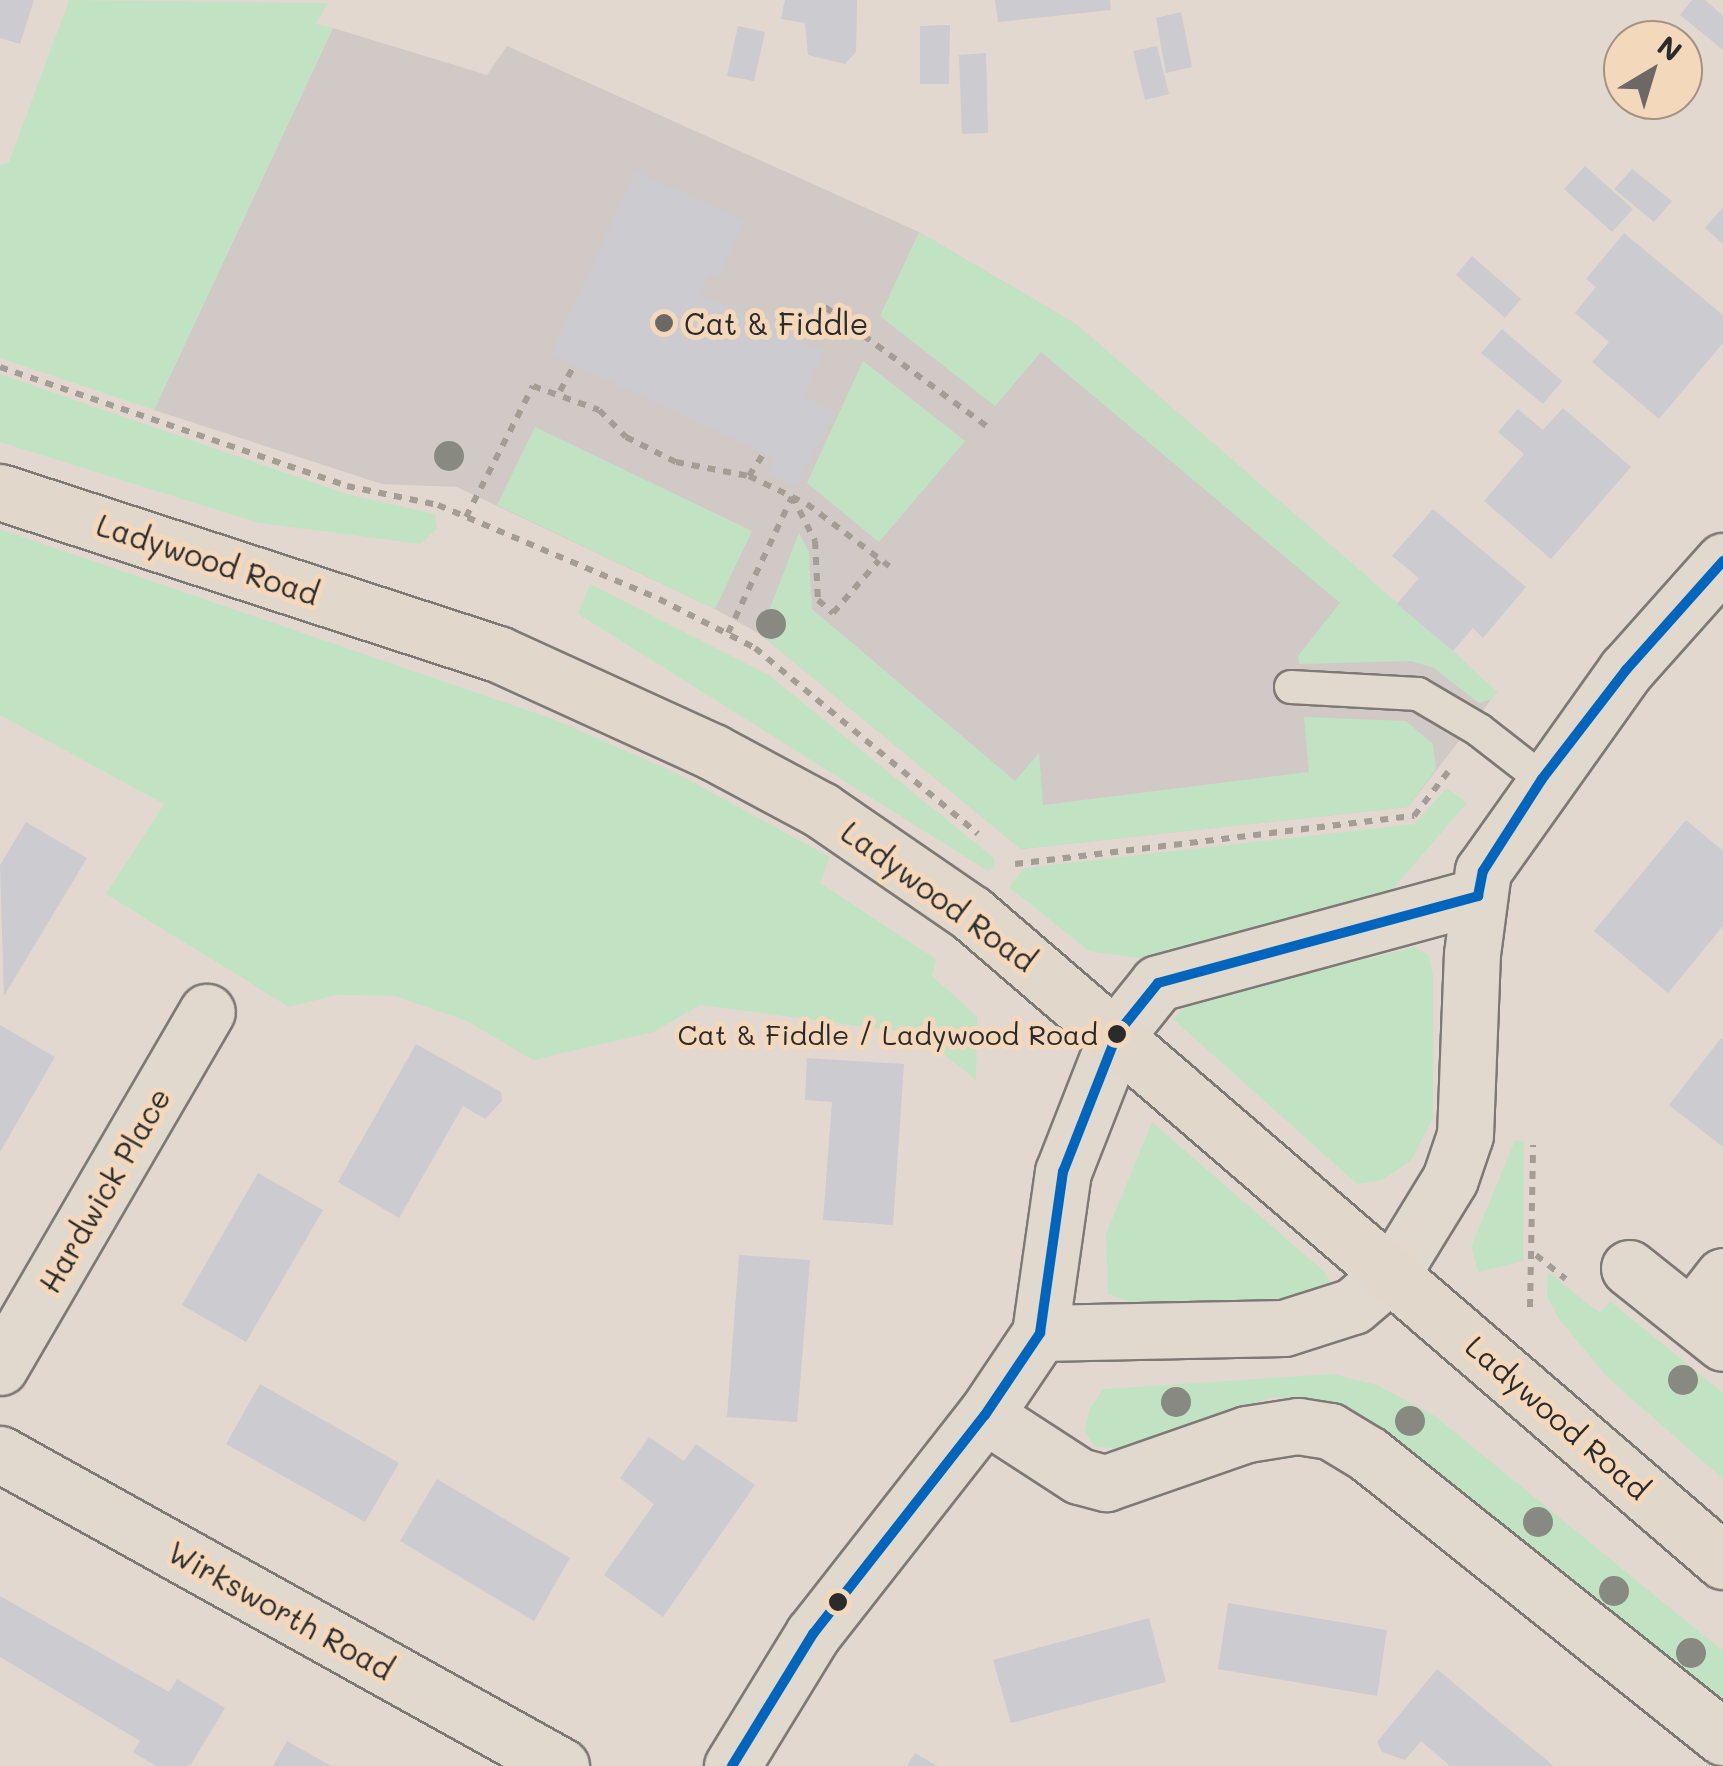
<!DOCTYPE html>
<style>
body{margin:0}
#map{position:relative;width:1723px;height:1766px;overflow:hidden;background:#e2d8d0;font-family:Mali,sans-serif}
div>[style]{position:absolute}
.built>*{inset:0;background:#d1c9c6}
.green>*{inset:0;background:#c2e3c3}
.building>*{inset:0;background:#cccbcf}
.path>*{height:6px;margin-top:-3px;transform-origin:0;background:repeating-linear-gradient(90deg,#a49d96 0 8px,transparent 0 16px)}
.roads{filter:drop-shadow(2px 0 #7d7975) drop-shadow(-2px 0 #7d7975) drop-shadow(0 2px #7d7975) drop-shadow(0 -2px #7d7975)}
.lane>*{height:32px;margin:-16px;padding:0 16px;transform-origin:16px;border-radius:16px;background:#e1d8ce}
.street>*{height:55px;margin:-27.5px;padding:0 27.5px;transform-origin:27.5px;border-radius:27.5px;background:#e1d8ce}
.secondary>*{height:55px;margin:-27.5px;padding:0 27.5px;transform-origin:27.5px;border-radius:27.5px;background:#e1d8ce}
.primary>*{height:55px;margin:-27.5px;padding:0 27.5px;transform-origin:27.5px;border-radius:27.5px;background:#e2d7cb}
.bus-1>*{height:10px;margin:-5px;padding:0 5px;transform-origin:5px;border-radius:5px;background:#0065bd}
.trees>*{width:30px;height:30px;margin:-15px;border-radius:50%;background:#888981}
.dots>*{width:28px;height:28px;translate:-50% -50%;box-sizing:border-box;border:5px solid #f4d8bb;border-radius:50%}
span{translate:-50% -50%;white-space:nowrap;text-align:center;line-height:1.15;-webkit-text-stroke:10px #f4d8bb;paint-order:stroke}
.bus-label{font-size:28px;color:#2b2b2b}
.right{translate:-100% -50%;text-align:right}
.poi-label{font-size:30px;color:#2b2b2b}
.left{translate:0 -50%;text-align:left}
.street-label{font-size:30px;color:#2b2b2b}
.north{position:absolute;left:1603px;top:20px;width:100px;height:100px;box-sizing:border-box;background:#f4d8bb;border:2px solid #a49381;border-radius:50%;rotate:38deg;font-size:28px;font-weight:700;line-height:40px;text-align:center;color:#2b2b2b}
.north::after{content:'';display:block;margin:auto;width:35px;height:45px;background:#6b6865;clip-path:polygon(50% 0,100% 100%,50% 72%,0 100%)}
</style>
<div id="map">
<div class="built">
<i style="clip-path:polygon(333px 28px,487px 75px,507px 46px,919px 232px,1076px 324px,1497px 692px,1408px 807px,1021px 849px,760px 634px,715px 609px,457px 487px,382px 484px,154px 410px)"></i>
</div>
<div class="green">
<i style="clip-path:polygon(69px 0,328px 3px,316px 24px,333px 28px,154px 410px,0 358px,0 165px,9px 162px)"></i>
<i style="clip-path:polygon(919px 232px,1076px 324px,1453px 651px,1497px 692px,1492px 699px,1479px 703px,1434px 668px,1412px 661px,1299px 664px,1298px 656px,1340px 603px,1041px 352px,995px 406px,880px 316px)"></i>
<i style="clip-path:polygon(863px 361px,965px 441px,879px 542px,807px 483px)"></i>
<i style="clip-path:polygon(0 374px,347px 494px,435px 514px,437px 528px,421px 544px,259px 523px,0 442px)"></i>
<i style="clip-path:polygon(535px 427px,752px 531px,715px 609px,497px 505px)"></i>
<i style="clip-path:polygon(0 529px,556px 720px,678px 774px,830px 857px,820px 883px,936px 959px,932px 976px,977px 1016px,976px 1080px,919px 1034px,700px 1005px,654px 1032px,533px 1060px,467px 1021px,395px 996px,336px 995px,289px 1007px,106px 894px,164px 804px,0 715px)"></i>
<i style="clip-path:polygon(799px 533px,809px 552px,812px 609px,1015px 781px,1039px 753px,1043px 805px,1309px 772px,1304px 717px,1406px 721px,1433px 744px,1436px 769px,1408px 807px,1021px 849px,760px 634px)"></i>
<i style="clip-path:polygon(590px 584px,769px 675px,994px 858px,994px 867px,988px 871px,578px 614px)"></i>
<i style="clip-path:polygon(1447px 788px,1467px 803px,1392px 890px,1367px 904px,1187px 948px,1136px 958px,1089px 951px,1009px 887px,1024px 868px,1414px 824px)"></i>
<i style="clip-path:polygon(1415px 947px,1429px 955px,1433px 976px,1433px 1118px,1411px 1161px,1382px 1180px,1357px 1184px,1173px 1019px,1189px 1003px)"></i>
<i style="clip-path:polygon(1152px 1122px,1326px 1273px,1331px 1285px,1311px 1296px,1141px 1306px,1108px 1294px,1106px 1234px)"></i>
<i style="clip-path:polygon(1515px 1140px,1524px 1141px,1523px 1261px,1478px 1272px,1471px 1247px)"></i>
<i style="clip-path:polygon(1548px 1272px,1600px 1313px,1610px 1301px,1723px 1393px,1723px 1479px,1608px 1378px,1559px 1319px,1547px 1297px)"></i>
<i style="clip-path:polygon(1333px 1374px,1377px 1385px,1435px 1416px,1723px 1651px,1723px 1704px,1324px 1403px,1273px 1397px,1118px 1449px,1094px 1446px,1085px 1432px,1089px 1410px,1103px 1389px)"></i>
</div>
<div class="building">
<i style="clip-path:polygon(0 0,34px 0,20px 44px,0 38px)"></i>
<i style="clip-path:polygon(785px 0,857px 0,856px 52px,845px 64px,808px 55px,805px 23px,781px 19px)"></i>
<i style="clip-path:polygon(995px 0,1110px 0,1111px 10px,998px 22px)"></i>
<i style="clip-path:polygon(1692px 0,1705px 0,1723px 16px,1723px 50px,1680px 15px)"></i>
<i style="clip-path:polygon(1181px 12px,1192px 67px,1166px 73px,1156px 18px)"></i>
<i style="clip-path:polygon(950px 25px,949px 84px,920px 84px,920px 26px)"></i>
<i style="clip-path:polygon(738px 26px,765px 32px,754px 81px,727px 76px)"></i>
<i style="clip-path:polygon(1157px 46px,1169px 94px,1145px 100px,1133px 51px)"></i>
<i style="clip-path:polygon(986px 53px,988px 133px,962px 134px,959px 55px)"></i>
<i style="clip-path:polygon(1585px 166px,1633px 209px,1612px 232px,1564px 189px)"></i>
<i style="clip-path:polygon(1632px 169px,1672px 201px,1654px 222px,1614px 189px)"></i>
<i style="clip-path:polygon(636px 171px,745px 221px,718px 278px,709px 274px,700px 294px,824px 352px,803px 397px,836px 412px,796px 487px,767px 473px,774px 458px,551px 354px)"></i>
<i style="clip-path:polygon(1723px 207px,1723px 244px,1705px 228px)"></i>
<i style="clip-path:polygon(1624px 233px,1723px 315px,1723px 343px,1659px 419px,1592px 362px,1609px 342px,1575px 313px,1596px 287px,1586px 279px)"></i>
<i style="clip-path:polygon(1472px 256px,1521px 299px,1505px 318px,1456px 275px)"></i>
<i style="clip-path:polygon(1502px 329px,1562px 381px,1543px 404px,1481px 353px)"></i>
<i style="clip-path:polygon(1563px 408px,1631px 467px,1551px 559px,1484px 501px,1524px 454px,1498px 432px,1518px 409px,1543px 430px)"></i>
<i style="clip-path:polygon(1433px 509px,1526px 587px,1483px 638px,1473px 628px,1453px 651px,1397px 604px,1419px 578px,1392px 556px)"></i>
<i style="clip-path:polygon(1686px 820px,1723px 851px,1723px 926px,1668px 993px,1594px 931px)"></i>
<i style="clip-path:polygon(26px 822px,87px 858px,4px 996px,0 865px)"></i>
<i style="clip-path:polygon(0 1025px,55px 1057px,0 1152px)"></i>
<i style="clip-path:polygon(1721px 1038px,1723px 1039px,1723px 1147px,1669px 1105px)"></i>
<i style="clip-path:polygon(416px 1044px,501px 1092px,502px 1101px,485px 1119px,463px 1106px,399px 1218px,338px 1182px)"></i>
<i style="clip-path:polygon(807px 1058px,904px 1064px,893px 1225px,823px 1220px,832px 1102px,805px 1100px)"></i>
<i style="clip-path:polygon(258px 1173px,323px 1210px,246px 1342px,182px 1305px)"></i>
<i style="clip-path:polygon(739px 1255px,810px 1260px,797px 1422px,727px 1417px)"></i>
<i style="clip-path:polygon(260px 1384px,399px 1463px,365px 1522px,226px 1444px)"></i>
<i style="clip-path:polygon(649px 1437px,684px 1461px,696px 1444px,755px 1485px,663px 1617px,604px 1575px,654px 1504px,620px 1478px)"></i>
<i style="clip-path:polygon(437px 1479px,570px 1558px,534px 1621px,400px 1541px)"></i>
<i style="clip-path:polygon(0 1596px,169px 1692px,177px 1679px,225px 1708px,190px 1766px,156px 1766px,133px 1752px,140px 1741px,0 1657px)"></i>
<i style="clip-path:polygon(1228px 1603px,1387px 1630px,1377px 1696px,1218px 1669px)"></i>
<i style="clip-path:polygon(1149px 1618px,1166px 1682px,1011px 1723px,993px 1660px)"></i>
<i style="clip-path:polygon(1437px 1669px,1499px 1721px,1554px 1766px,1450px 1766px,1421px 1741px,1405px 1760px,1382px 1752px,1377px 1742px)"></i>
<i style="clip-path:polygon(287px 1741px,331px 1766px,273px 1766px)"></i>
<i style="clip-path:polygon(915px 1753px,937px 1766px,907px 1766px)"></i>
</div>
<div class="path">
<i style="left:825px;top:307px;width:207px;rotate:36.4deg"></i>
<i style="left:0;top:367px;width:367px;rotate:18.9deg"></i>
<i style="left:347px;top:486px;width:93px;rotate:11.8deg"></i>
<i style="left:438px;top:505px;width:240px;rotate:23deg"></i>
<i style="left:659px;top:599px;width:108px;rotate:27deg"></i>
<i style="left:755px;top:648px;width:290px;rotate:39.8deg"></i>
<i style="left:560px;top:391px;width:29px;rotate:-61deg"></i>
<i style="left:749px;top:476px;width:64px;rotate:25.8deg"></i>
<i style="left:807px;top:504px;width:103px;rotate:37.1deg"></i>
<i style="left:792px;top:496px;width:51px;rotate:62.9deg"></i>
<i style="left:815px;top:541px;width:59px;rotate:87.1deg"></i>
<i style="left:818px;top:600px;width:20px;rotate:41deg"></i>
<i style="left:833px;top:613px;width:70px;rotate:-49deg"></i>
<i style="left:466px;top:517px;width:147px;rotate:-62.9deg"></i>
<i style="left:533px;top:386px;width:70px;rotate:20deg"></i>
<i style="left:599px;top:410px;width:38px;rotate:45deg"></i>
<i style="left:626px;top:437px;width:56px;rotate:26.6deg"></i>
<i style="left:676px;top:462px;width:74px;rotate:10.9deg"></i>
<i style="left:749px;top:476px;width:27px;rotate:-57deg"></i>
<i style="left:728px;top:633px;width:150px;rotate:-64.8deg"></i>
<i style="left:1015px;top:864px;width:402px;rotate:-6.9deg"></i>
<i style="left:1414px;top:816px;width:56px;rotate:-52.3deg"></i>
<i style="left:1536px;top:1255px;width:38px;rotate:39deg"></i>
<i style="left:1530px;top:1307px;width:162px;rotate:-88.9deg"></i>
</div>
<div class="roads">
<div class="lane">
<i style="left:1291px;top:687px;width:127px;rotate:3.2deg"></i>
<i style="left:1418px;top:694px;width:71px;rotate:30.5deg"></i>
<i style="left:1479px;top:730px;width:80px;rotate:37.9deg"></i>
</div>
<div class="street">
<i style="left:1629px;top:1268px;width:120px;rotate:38.6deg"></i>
<i style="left:1691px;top:1317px;width:52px;rotate:-52deg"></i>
<i style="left:0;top:1367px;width:411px;rotate:-59.8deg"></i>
<i style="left:985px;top:1415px;width:112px;rotate:33deg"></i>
<i style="left:1079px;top:1476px;width:28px;rotate:15deg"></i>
<i style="left:1106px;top:1483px;width:149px;rotate:-19.2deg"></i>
<i style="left:1247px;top:1434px;width:52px;rotate:-8.9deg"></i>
<i style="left:1298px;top:1426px;width:32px;rotate:9deg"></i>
<i style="left:1330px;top:1431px;width:44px;rotate:31.2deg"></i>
<i style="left:1368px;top:1454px;width:454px;rotate:38.6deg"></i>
<i style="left:0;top:1454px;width:642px;rotate:29.08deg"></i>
</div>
<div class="secondary">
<i style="left:1040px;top:1333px;width:244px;rotate:-1.2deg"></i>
<i style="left:1284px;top:1328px;width:72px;rotate:-17.7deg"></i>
<i style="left:1353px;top:1306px;width:52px;rotate:-40.4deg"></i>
<i style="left:1393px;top:1272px;width:109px;rotate:-58.5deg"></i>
<i style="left:1450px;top:1179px;width:46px;rotate:-71.2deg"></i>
<i style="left:1465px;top:1135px;width:181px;rotate:-87.8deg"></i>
<i style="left:1472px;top:954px;width:84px;rotate:-82.5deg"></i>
<i style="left:1483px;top:871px;width:247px;rotate:-54.6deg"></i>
<i style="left:1626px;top:670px;width:146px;rotate:-48.3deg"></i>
<i style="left:732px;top:1766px;width:155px;rotate:-58.5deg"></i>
<i style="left:813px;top:1634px;width:278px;rotate:-51.9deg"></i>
<i style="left:985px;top:1415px;width:99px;rotate:-56.1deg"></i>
<i style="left:1040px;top:1333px;width:163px;rotate:-81.9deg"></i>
<i style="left:1063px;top:1172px;width:148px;rotate:-68.6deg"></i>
<i style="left:1117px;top:1034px;width:65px;rotate:-51.2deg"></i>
<i style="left:1158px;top:983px;width:332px;rotate:-15.2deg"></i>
</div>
<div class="primary">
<i style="left:0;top:492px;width:524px;rotate:18.02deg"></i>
<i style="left:498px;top:654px;width:236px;rotate:24.5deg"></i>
<i style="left:713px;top:752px;width:123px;rotate:28.2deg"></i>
<i style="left:821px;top:810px;width:182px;rotate:34.5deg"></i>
<i style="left:971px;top:913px;width:993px;rotate:40.75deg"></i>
</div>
</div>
<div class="bus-1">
<i style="left:732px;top:1766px;width:155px;rotate:-58.5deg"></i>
<i style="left:813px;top:1634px;width:278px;rotate:-51.9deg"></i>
<i style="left:985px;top:1415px;width:99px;rotate:-56.1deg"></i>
<i style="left:1040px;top:1333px;width:163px;rotate:-81.9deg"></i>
<i style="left:1063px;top:1172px;width:148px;rotate:-68.6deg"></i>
<i style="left:1117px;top:1034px;width:65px;rotate:-51.2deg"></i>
<i style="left:1158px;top:983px;width:332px;rotate:-15.2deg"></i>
<i style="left:1478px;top:896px;width:25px;rotate:-79deg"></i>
<i style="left:1483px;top:871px;width:109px;rotate:-57.3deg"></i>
<i style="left:1542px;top:779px;width:138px;rotate:-52.4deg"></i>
<i style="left:1626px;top:670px;width:146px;rotate:-48.3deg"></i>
</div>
<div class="trees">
<i style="left:449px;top:456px"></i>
<i style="left:771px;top:624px"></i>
<i style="left:1683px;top:1380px"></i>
<i style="left:1176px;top:1402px"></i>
<i style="left:1410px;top:1421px"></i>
<i style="left:1538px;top:1522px"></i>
<i style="left:1614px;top:1591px"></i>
<i style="left:1691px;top:1653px"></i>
</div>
<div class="dots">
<i style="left:664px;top:323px;background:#6b6865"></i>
<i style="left:1117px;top:1034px;background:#2b2b2b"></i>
<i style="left:838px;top:1602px;background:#2b2b2b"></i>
</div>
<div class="bus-label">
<span class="right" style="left:1098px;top:1034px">Cat &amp; Fiddle / Ladywood Road</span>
</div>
<div class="poi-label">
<span class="left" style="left:684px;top:323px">Cat &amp; Fiddle</span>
</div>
<div class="street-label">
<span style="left:208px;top:559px;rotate:18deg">Ladywood Road</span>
<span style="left:939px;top:896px;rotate:36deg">Ladywood Road</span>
<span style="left:104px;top:1190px;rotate:-60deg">Hardwick Place</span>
<span style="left:1558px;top:1417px;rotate:41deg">Ladywood Road</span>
<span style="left:281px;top:1610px;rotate:29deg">Wirksworth Road</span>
</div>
<div class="north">N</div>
</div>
